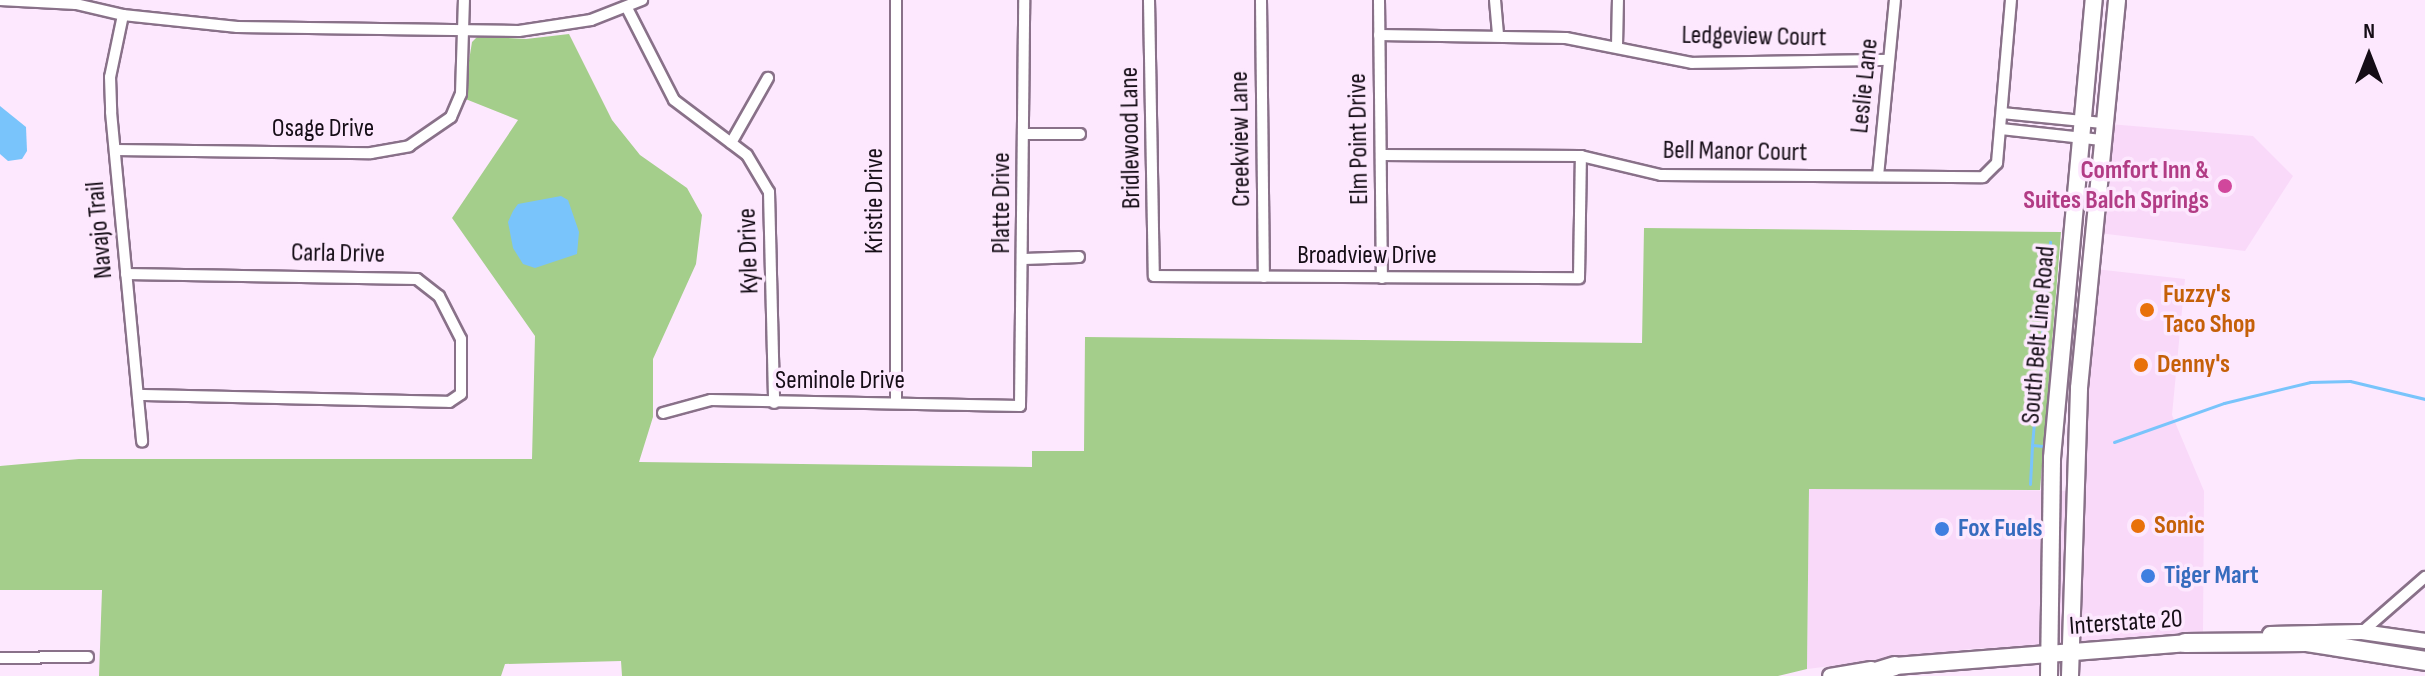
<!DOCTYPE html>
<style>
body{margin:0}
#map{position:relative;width:2425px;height:676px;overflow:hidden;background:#fde8fe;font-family:"Sofia Sans Condensed",sans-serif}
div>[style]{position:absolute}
.built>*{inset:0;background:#f9d9f9}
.green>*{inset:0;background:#a4ce8b}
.water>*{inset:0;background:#79c4fb}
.stream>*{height:3px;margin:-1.5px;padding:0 1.5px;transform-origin:1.5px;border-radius:1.5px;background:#79c4fb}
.roads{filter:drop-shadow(2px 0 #897189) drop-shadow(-2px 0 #897189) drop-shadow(0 2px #897189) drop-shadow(0 -2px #897189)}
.minor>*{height:10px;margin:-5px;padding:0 5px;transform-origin:5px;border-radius:5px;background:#fff}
.secondary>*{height:14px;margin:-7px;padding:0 7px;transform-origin:7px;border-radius:7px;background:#fff}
.primary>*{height:16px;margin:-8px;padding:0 8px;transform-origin:8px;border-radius:8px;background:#fff}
.motorway>*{height:18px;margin:-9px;padding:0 9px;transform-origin:9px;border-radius:9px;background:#fff}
.dots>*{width:22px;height:22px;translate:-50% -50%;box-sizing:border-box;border:4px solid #fde8fe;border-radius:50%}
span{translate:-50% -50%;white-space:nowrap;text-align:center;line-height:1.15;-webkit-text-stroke:7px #fde8fe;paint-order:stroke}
.street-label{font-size:26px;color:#150d16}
.hotel-label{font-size:26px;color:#b23c85;font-weight:700}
.right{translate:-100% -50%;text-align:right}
.food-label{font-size:26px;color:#c56008;font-weight:700}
.left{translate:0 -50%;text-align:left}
.shop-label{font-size:26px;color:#366cbe;font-weight:700}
.north{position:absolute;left:2329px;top:16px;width:80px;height:80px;-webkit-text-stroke:6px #fde8fe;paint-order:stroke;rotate:0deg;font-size:22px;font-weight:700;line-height:32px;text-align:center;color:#150d16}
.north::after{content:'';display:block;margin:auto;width:28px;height:36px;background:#150d16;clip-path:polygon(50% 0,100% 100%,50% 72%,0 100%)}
</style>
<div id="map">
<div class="built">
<i style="clip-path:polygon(2109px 124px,2253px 136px,2293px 176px,2245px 251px,2099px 233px)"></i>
<i style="clip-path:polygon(2095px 269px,2185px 279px,2172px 415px,2204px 491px,2203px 636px,1970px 649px,1807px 669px,1809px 488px,2079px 491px)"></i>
</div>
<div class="green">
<i style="clip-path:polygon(569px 34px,612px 120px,640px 155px,687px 188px,702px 215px,696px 264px,653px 359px,653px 417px,639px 462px,1032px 467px,1032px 451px,1084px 451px,1085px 337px,1642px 343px,1644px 228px,2061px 232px,2040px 490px,1809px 489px,1807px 669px,1778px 676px,622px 676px,621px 661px,505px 664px,501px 676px,99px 676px,102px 590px,0 590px,0 466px,79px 459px,532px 459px,535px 336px,452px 218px,518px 120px,463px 98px,472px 42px,478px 36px,526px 39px)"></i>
</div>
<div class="water">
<i style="clip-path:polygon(0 106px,26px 127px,27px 151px,22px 159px,8px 161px,0 154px)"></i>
<i style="clip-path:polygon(561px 196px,568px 200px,579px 232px,577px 254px,535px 268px,523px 264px,513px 248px,508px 222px,513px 211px,518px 204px)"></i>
</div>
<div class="stream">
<i style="left:2114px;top:442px;width:117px;rotate:-19.5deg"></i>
<i style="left:2224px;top:403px;width:89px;rotate:-13.7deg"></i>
<i style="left:2310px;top:382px;width:40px;rotate:-1.4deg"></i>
<i style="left:2350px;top:381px;width:77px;rotate:13.5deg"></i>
<i style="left:2032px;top:445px;width:204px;rotate:-84.9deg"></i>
<i style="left:2030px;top:484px;width:39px;rotate:-87deg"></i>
<i style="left:2032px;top:445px;width:11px;rotate:5deg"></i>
</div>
<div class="roads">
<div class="minor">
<i style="left:0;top:0;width:76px;rotate:3deg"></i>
<i style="left:76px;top:4px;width:48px;rotate:13.2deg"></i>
<i style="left:123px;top:15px;width:115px;rotate:6deg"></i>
<i style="left:237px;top:27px;width:282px;rotate:0.8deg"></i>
<i style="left:519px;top:31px;width:73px;rotate:-8.7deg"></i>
<i style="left:591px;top:20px;width:55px;rotate:-21.4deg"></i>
<i style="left:896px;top:0;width:403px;rotate:90deg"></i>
<i style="left:1149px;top:0;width:276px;rotate:89deg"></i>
<i style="left:1154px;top:276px;width:425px;rotate:0.3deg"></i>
<i style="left:1579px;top:278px;width:122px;rotate:-89.1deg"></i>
<i style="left:1261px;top:0;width:277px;rotate:89.4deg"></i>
<i style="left:1379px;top:0;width:278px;rotate:89.4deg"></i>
<i style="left:1495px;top:0;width:36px;rotate:85deg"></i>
<i style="left:627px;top:8px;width:103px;rotate:62.9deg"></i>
<i style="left:674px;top:100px;width:91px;rotate:37deg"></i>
<i style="left:747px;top:155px;width:43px;rotate:59.3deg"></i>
<i style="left:769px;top:192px;width:211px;rotate:88.6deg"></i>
<i style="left:123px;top:15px;width:63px;rotate:101.8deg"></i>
<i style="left:110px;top:77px;width:35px;rotate:88deg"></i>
<i style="left:111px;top:112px;width:331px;rotate:84.6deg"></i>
<i style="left:1379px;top:35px;width:187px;rotate:0.9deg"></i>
<i style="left:1566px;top:38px;width:128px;rotate:11.2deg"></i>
<i style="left:1692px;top:63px;width:197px;rotate:-0.9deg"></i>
<i style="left:1617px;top:46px;width:46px;rotate:-88.8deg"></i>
<i style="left:2002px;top:113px;width:101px;rotate:5.7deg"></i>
<i style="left:2001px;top:129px;width:101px;rotate:6.3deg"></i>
<i style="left:1024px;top:134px;width:56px"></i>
<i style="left:731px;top:143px;width:75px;rotate:-60.4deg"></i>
<i style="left:115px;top:150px;width:256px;rotate:0.7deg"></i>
<i style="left:371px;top:153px;width:39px;rotate:-10deg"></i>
<i style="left:409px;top:146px;width:51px;rotate:-34.6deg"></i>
<i style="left:451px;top:117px;width:25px;rotate:-67deg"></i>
<i style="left:461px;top:94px;width:94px;rotate:-88.2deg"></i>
<i style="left:1381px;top:155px;width:200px;rotate:0.3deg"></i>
<i style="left:1581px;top:156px;width:82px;rotate:13.4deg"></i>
<i style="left:1661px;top:175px;width:322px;rotate:0.4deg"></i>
<i style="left:1983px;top:177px;width:20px;rotate:-45deg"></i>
<i style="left:1997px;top:163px;width:164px;rotate:-85.1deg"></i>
<i style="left:1878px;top:176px;width:177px;rotate:-84.5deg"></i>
<i style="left:1024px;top:259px;width:55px;rotate:-2.1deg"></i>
<i style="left:126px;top:274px;width:291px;rotate:1deg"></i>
<i style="left:417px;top:279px;width:28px;rotate:38deg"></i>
<i style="left:439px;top:296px;width:48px;rotate:62.9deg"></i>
<i style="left:461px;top:339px;width:55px;rotate:90deg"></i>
<i style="left:461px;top:394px;width:14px;rotate:146deg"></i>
<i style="left:449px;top:402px;width:311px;rotate:-178.7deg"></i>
<i style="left:663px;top:413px;width:50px;rotate:-15.2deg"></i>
<i style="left:711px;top:400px;width:309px;rotate:1.1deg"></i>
<i style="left:1020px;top:406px;width:406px;rotate:-89.4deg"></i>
<i style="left:2362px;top:632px;width:84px;rotate:-41.1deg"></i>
<i style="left:0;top:658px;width:88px;rotate:-0.7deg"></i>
</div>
<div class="secondary">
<i style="left:2270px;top:634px;width:92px;rotate:-1.2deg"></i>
<i style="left:2362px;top:632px;width:64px;rotate:8.1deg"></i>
<i style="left:1830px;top:676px;width:42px;rotate:-9.7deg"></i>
</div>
<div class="primary">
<i style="left:1895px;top:666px;width:291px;rotate:-4.5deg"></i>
<i style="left:2049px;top:676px;width:218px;rotate:-89.2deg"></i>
<i style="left:2052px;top:458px;width:460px;rotate:-84.8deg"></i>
<i style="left:2070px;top:676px;width:288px;rotate:-88.2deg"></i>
<i style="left:2079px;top:388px;width:390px;rotate:-84.4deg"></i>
</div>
<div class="motorway">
<i style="left:2185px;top:643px;width:122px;rotate:-0.5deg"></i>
<i style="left:2307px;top:642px;width:120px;rotate:9.1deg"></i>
<i style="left:1862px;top:676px;width:34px;rotate:-17deg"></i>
</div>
</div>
<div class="dots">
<i style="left:2225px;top:186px;background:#d1479c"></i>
<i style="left:2147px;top:310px;background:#e8710a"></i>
<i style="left:2141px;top:365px;background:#e8710a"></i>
<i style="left:2138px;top:526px;background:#e8710a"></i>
<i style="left:1942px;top:529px;background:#3f7fe0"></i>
<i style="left:2148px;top:576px;background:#3f7fe0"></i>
</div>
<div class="street-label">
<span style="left:1754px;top:37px;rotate:1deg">Ledgeview Court</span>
<span style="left:1865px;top:86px;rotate:-84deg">Leslie Lane</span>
<span style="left:323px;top:129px">Osage Drive</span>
<span style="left:1131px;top:138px;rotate:-91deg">Bridlewood Lane</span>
<span style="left:1241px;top:139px;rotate:-91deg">Creekview Lane</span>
<span style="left:1359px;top:139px;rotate:-91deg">Elm Point Drive</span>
<span style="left:1735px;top:152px;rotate:1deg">Bell Manor Court</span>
<span style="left:875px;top:201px;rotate:-90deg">Kristie Drive</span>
<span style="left:1002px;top:203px;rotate:-90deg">Platte Drive</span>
<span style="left:100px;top:230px;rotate:-95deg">Navajo Trail</span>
<span style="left:749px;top:251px;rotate:-92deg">Kyle Drive</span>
<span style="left:338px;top:254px;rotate:1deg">Carla Drive</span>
<span style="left:1367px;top:256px">Broadview Drive</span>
<span style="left:2039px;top:335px;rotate:-85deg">South Belt Line Road</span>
<span style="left:840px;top:381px">Seminole Drive</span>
<span style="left:2126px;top:623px;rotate:-4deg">Interstate 20</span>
</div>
<div class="hotel-label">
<span class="right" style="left:2209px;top:186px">Comfort Inn &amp;<br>Suites Balch Springs</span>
</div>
<div class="food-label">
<span class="left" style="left:2163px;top:310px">Fuzzy's<br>Taco Shop</span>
<span class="left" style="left:2157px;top:365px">Denny's</span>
<span class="left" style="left:2154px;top:526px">Sonic</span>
</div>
<div class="shop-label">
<span class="left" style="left:1958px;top:529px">Fox Fuels</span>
<span class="left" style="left:2164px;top:576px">Tiger Mart</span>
</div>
<div class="north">N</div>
</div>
